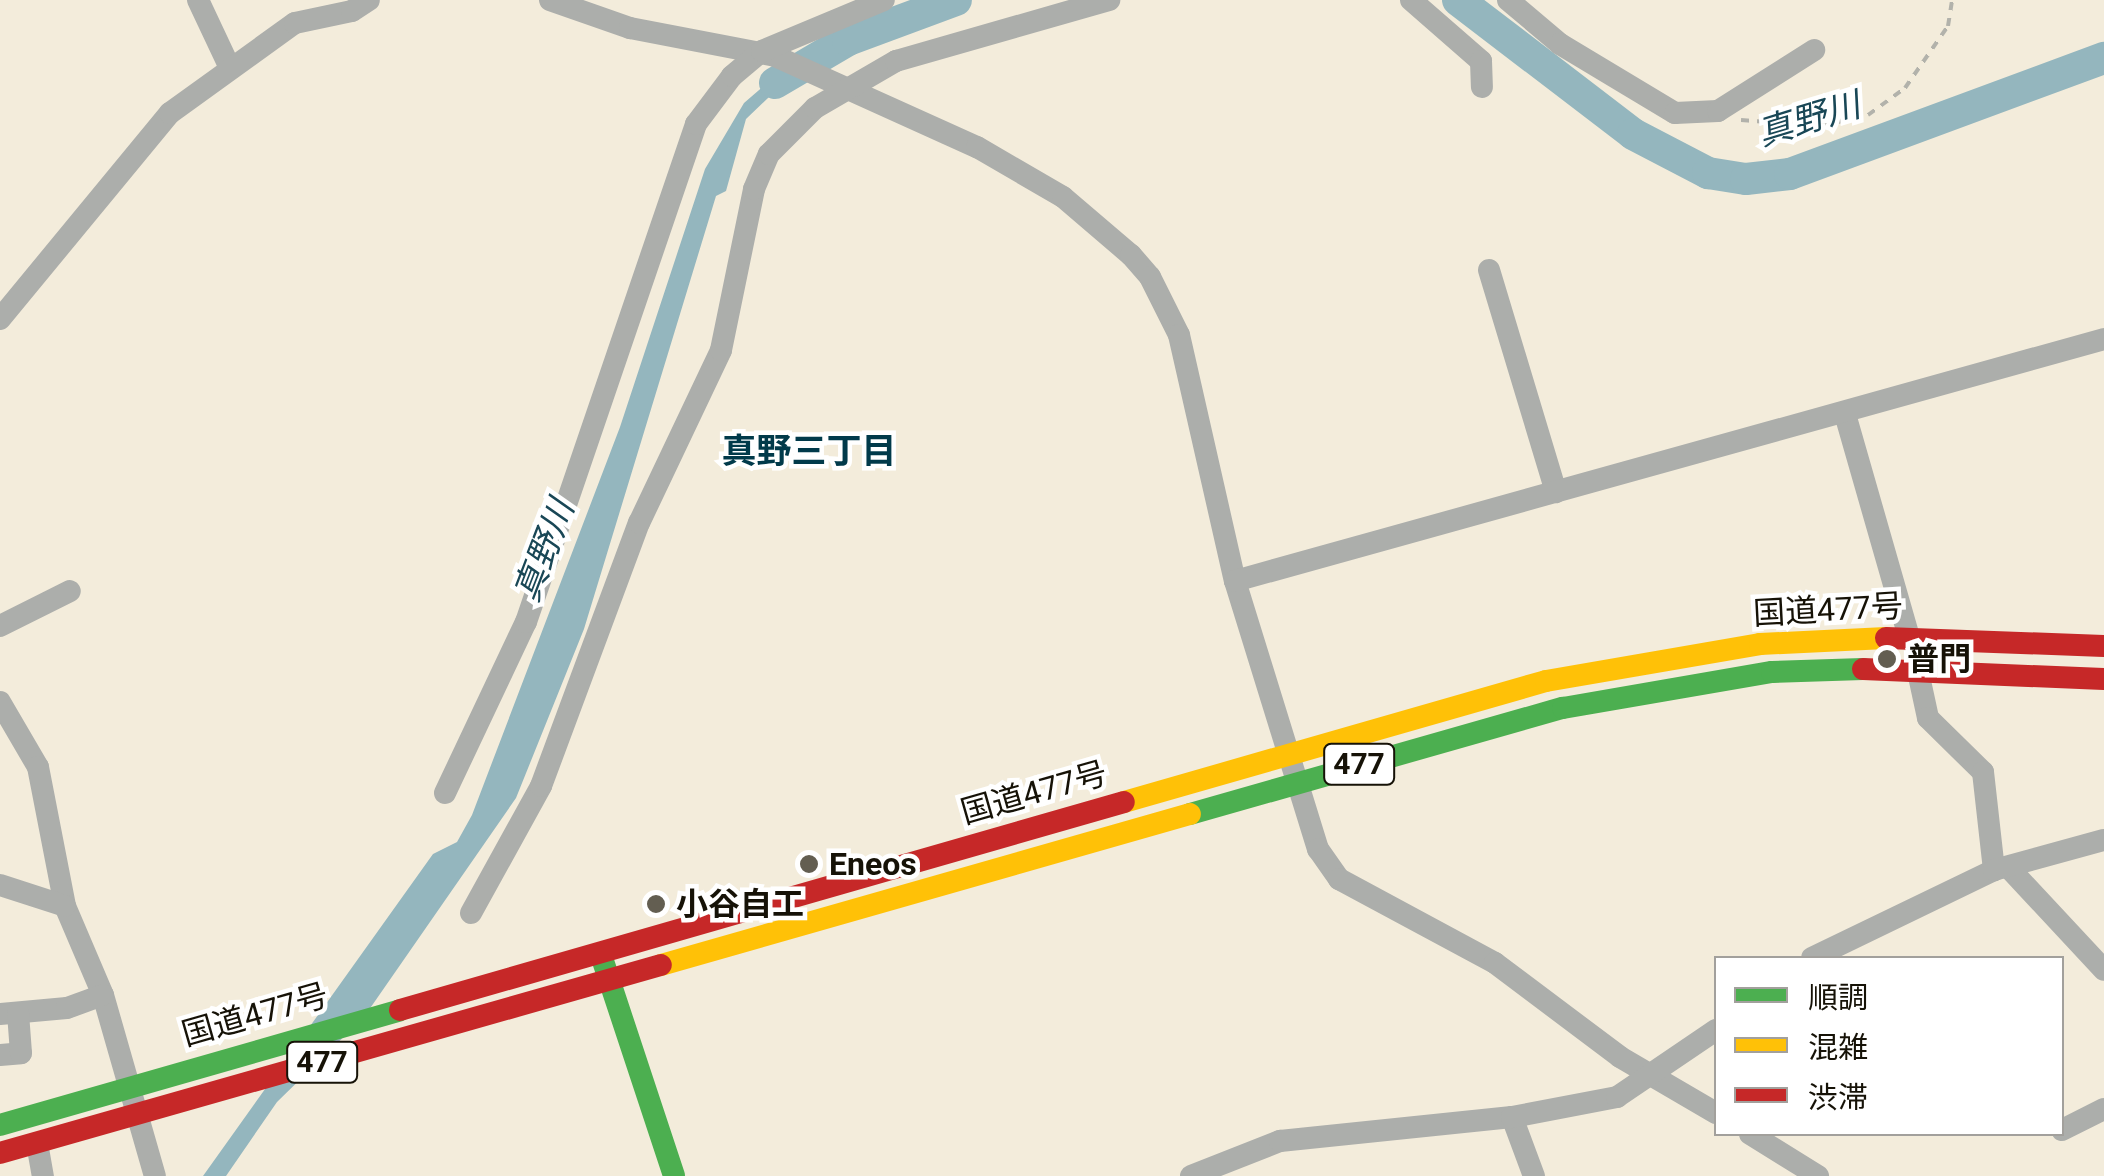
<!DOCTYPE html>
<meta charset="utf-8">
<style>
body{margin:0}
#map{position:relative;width:2104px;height:1176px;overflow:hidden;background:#f3ecdb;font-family:Roboto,"Noto Sans JP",sans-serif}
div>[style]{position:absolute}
.water>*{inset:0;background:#94b6be}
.river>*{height:32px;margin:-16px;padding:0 16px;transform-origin:16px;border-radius:16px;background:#94b6be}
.path>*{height:4px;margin-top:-2px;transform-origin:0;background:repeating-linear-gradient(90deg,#b2b2ab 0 8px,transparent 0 16px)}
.street>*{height:22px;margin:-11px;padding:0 11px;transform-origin:11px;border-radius:11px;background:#acaeab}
.fast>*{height:22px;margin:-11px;padding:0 11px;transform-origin:11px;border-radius:11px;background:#4caf50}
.slow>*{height:22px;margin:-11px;padding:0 11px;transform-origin:11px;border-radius:11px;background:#ffc107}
.jam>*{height:22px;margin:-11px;padding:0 11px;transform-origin:11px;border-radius:11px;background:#c62828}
.dots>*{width:28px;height:28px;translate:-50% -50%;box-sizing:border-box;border:5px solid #fff;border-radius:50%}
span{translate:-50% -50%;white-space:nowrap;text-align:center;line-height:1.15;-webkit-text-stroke:9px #fff;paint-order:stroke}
.shield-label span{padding:2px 8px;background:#fff;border:2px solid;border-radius:8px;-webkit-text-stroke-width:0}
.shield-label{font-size:30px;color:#161207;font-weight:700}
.street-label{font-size:32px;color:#161207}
.poi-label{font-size:32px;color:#161207;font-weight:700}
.left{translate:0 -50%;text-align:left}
.water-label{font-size:35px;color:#194756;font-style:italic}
.neighbourhood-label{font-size:35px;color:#013a4a;font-weight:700}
.legend{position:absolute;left:1714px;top:956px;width:350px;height:180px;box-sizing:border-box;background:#fff;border:2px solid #a2a09c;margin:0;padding:12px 18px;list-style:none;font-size:30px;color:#161207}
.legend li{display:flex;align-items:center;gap:20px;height:50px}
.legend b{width:50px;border:2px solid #a2a09c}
</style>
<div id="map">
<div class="water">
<i style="clip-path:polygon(781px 71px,791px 76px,746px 119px,726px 191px,716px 196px,584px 629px,516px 798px,364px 1017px,277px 1102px,226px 1176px,203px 1176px,433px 854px,457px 842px,472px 815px,620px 427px,705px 169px,744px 103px)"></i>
</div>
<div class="river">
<i style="left:1458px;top:0;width:220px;rotate:37.4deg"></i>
<i style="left:1633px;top:134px;width:85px;rotate:27.5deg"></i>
<i style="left:1708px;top:173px;width:38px;rotate:9deg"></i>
<i style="left:1746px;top:179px;width:44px;rotate:-6.5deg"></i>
<i style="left:1790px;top:174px;width:335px;rotate:-20.3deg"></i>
<i style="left:775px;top:83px;width:85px;rotate:-30.5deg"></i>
<i style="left:848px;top:40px;width:115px;rotate:-20.3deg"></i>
</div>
<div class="path">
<i style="left:1741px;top:120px;width:80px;rotate:4.3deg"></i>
<i style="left:1821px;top:126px;width:48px;rotate:-13.2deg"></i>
<i style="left:1868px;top:115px;width:46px;rotate:-36.1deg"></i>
<i style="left:1905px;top:88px;width:75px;rotate:-55.3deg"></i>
<i style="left:1948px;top:26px;width:26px;rotate:-81deg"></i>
</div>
<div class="street">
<i style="left:198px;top:0;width:75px;rotate:64.8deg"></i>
<i style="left:550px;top:0;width:85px;rotate:19.3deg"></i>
<i style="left:630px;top:28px;width:148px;rotate:10.9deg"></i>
<i style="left:775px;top:56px;width:222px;rotate:24.3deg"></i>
<i style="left:977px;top:147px;width:99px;rotate:30.2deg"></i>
<i style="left:1063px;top:197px;width:89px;rotate:40.5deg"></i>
<i style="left:1131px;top:255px;width:29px;rotate:49deg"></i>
<i style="left:1150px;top:277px;width:65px;rotate:63.4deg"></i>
<i style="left:1179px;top:335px;width:252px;rotate:77.2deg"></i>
<i style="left:1235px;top:581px;width:281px;rotate:72.8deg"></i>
<i style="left:1318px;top:849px;width:37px;rotate:55deg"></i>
<i style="left:1339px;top:879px;width:177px;rotate:28.3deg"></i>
<i style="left:1495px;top:963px;width:156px;rotate:36.9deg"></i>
<i style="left:1620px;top:1057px;width:111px;rotate:30.3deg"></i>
<i style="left:1411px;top:0;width:93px;rotate:41.1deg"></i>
<i style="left:1481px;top:61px;width:26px;rotate:88deg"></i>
<i style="left:1508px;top:0;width:68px;rotate:40.2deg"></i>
<i style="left:1560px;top:44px;width:134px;rotate:31deg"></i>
<i style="left:1675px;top:113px;width:43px;rotate:-2.7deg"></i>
<i style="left:1718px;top:111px;width:114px;rotate:-32.4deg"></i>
<i style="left:1489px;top:270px;width:232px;rotate:73.2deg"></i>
<i style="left:0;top:319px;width:267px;rotate:-50.5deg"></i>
<i style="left:170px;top:113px;width:154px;rotate:-35.8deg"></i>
<i style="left:295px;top:23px;width:58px;rotate:-11.9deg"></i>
<i style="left:352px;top:11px;width:20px;rotate:-33deg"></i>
<i style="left:1845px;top:414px;width:232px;rotate:74deg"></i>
<i style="left:1235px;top:581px;width:902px;rotate:-15.56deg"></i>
<i style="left:0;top:626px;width:78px;rotate:-26.6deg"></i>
<i style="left:1917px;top:667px;width:52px;rotate:77.8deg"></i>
<i style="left:1928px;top:718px;width:77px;rotate:44.5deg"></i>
<i style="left:1983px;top:772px;width:99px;rotate:83.6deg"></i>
<i style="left:0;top:702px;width:75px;rotate:59.7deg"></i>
<i style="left:38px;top:767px;width:142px;rotate:79deg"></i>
<i style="left:65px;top:906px;width:97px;rotate:66.9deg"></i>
<i style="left:103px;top:995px;width:188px;rotate:74deg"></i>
<i style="left:445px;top:793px;width:189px;rotate:-64.7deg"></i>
<i style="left:526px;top:622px;width:526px;rotate:-71.15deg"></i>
<i style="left:696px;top:124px;width:60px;rotate:-53.1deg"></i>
<i style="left:732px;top:76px;width:39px;rotate:-40deg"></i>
<i style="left:762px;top:51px;width:132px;rotate:-22.7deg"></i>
<i style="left:2009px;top:868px;width:139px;rotate:47deg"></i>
<i style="left:0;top:885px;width:68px;rotate:17.9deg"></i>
<i style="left:471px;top:913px;width:145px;rotate:-61.1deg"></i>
<i style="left:541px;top:786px;width:281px;rotate:-69.6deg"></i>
<i style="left:639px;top:523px;width:191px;rotate:-64.6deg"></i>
<i style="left:721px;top:350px;width:164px;rotate:-78.4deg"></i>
<i style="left:754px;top:189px;width:38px;rotate:-67deg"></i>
<i style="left:769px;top:154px;width:65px;rotate:-45deg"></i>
<i style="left:815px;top:108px;width:94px;rotate:-30.1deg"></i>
<i style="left:896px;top:61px;width:222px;rotate:-16deg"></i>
<i style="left:1812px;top:958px;width:202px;rotate:-25.8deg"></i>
<i style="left:1994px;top:870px;width:114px;rotate:-15.3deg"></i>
<i style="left:0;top:1014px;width:67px;rotate:-5.1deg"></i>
<i style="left:67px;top:1008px;width:38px;rotate:-20deg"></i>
<i style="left:0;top:1055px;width:21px;rotate:-5deg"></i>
<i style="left:21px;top:1053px;width:40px;rotate:-94.3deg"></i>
<i style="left:1512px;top:1117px;width:63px;rotate:69.6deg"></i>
<i style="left:2062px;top:1130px;width:47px;rotate:-26.6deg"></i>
<i style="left:1750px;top:1134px;width:80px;rotate:31.7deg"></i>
<i style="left:37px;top:1143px;width:34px;rotate:80deg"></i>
<i style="left:1191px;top:1176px;width:96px;rotate:-21.5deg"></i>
<i style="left:1280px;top:1141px;width:233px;rotate:-5.9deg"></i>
<i style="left:1512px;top:1117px;width:107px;rotate:-10.8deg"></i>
<i style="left:1617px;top:1097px;width:120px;rotate:-34.1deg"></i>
</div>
<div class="fast">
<i style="left:1190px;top:814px;width:388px;rotate:-15.9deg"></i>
<i style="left:1563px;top:708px;width:212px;rotate:-9.8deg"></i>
<i style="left:1772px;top:672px;width:91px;rotate:-1.9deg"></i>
<i style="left:603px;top:961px;width:226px;rotate:71.7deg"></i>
<i style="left:0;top:1125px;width:416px;rotate:-16deg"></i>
</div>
<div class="slow">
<i style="left:1124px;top:802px;width:439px;rotate:-16deg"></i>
<i style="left:1546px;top:681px;width:217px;rotate:-9.8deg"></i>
<i style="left:1760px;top:644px;width:126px;rotate:-2.7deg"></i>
<i style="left:661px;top:965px;width:550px;rotate:-15.93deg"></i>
</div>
<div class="jam">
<i style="left:1886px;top:638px;width:218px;rotate:2.1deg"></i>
<i style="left:1863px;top:669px;width:241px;rotate:2.4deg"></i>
<i style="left:400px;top:1010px;width:753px;rotate:-16.03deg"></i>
<i style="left:0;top:1153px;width:687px;rotate:-15.88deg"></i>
</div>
<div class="dots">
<i style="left:1887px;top:659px;background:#635e51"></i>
<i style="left:809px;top:864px;background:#635e51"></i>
<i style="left:656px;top:904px;background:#635e51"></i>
</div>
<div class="shield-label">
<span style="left:1359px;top:764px">477</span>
<span style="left:322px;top:1062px">477</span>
</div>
<div class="street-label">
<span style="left:1828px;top:610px;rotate:-3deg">国道477号</span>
<span style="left:1034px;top:793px;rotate:-16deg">国道477号</span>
<span style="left:255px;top:1015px;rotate:-16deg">国道477号</span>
</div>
<div class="poi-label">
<span class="left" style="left:1907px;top:659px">普門</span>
<span class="left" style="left:829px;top:864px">Eneos</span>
<span class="left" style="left:676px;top:904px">小谷自工</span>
</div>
<div class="water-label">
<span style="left:1809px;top:120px;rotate:-17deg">真野川</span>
<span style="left:545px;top:551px;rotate:-69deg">真野川</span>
</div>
<div class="neighbourhood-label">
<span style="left:809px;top:452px">真野三丁目</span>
</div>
<ul class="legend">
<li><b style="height:12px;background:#4caf50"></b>順調</li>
<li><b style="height:12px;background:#ffc107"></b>混雑</li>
<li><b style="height:12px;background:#c62828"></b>渋滞</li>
</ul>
</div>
